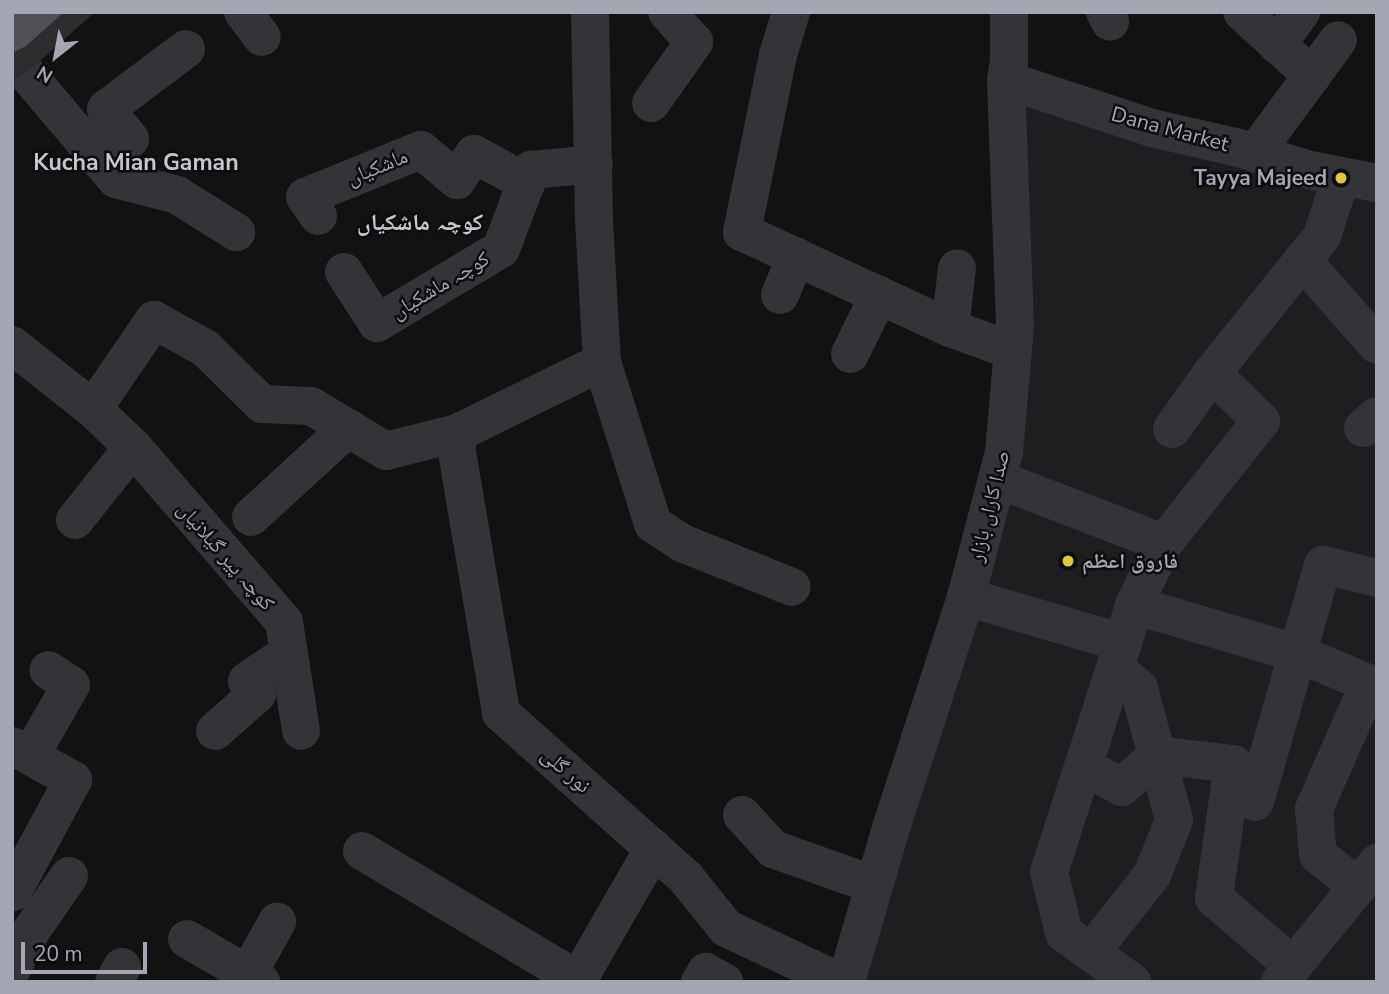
<!DOCTYPE html>
<meta charset="utf-8">
<style>
body{margin:0}
#map{position:relative;width:1389px;height:994px;overflow:hidden;background:#121213;font-family:"Nunito Sans","Noto Naskh Arabic",sans-serif}
div>[style]{position:absolute}
.built>*{inset:0;background:#1e1e20}
.minor>*{height:38px;margin:-19px;padding:0 19px;transform-origin:19px;border-radius:19px;background:#333338}
.shaded-wall>*{inset:0;background:#2d2d30}
.building>*{inset:0;background:#505156}
.dots>*{width:19px;height:19px;translate:-50% -50%;box-sizing:border-box;border:4px solid #0d0d0e;border-radius:50%}
span{translate:-50% -50%;white-space:nowrap;text-align:center;line-height:1.15;-webkit-text-stroke:5px #0d0d0e;paint-order:stroke}
.street-label{font-size:21px;color:#a5a6b3}
.poi-label{font-size:21px;color:#a5a6b3;font-weight:700}
.right{translate:-100% -50%;text-align:right}
.left{translate:0 -50%;text-align:left}
.neighbourhood-label{font-size:23px;color:#c5c6cf;font-weight:700}
.frame{position:absolute;inset:0;border:14px solid #a5a6b3;pointer-events:none}
.north{position:absolute;left:21px;top:21px;width:70px;height:70px;-webkit-text-stroke:5px #0d0d0e;paint-order:stroke;rotate:211deg;font-size:19px;font-weight:700;line-height:28px;text-align:center;color:#a5a6b3}
.north::after{content:'';display:block;margin:auto;width:24px;height:32px;background:#a5a6b3;clip-path:polygon(50% 0,100% 100%,50% 72%,0 100%)}
.scale{position:absolute;left:21px;top:942px;width:126px;height:32px;box-sizing:border-box;border:4px solid #a5a6b3;border-top:0;padding-left:9px;font-size:21px;line-height:24px;white-space:nowrap;color:#a5a6b3;-webkit-text-stroke:5px #0d0d0e;paint-order:stroke}
</style>
<div id="map">
<div class="built">
<i style="clip-path:polygon(1006px 80px,1377px 182px,1377px 982px,846px 982px,1004px 452px)"></i>
</div>
<div class="minor">
<i style="left:243px;top:12px;width:31px;rotate:53deg"></i>
<i style="left:590px;top:12px;width:208px;rotate:88.9deg"></i>
<i style="left:594px;top:220px;width:142px;rotate:86.8deg"></i>
<i style="left:602px;top:362px;width:161px;rotate:153.9deg"></i>
<i style="left:457px;top:433px;width:19px;rotate:90deg"></i>
<i style="left:457px;top:452px;width:265px;rotate:80.4deg"></i>
<i style="left:501px;top:713px;width:248px;rotate:41.7deg"></i>
<i style="left:686px;top:878px;width:64px;rotate:51.3deg"></i>
<i style="left:726px;top:928px;width:126px;rotate:25.3deg"></i>
<i style="left:791px;top:12px;width:45px;rotate:106.8deg"></i>
<i style="left:778px;top:55px;width:181px;rotate:101.5deg"></i>
<i style="left:742px;top:232px;width:229px;rotate:24.8deg"></i>
<i style="left:950px;top:328px;width:67px;rotate:20.1deg"></i>
<i style="left:1105px;top:12px;width:11px;rotate:63deg"></i>
<i style="left:1242px;top:12px;width:95px;rotate:42.4deg"></i>
<i style="left:1277px;top:45px;width:41px;rotate:-54deg"></i>
<i style="left:26px;top:73px;width:139px;rotate:49.7deg"></i>
<i style="left:116px;top:179px;width:63px;rotate:14.7deg"></i>
<i style="left:177px;top:195px;width:70px;rotate:32.1deg"></i>
<i style="left:1006px;top:80px;width:154px;rotate:18.2deg"></i>
<i style="left:1152px;top:128px;width:89px;rotate:12.9deg"></i>
<i style="left:1239px;top:148px;width:74px;rotate:17.2deg"></i>
<i style="left:1310px;top:170px;width:68px;rotate:11deg"></i>
<i style="left:651px;top:103px;width:75px;rotate:-54.8deg"></i>
<i style="left:694px;top:42px;width:40px;rotate:-132deg"></i>
<i style="left:1255px;top:153px;width:140px;rotate:-53.7deg"></i>
<i style="left:100px;top:161px;width:37px;rotate:-36deg"></i>
<i style="left:130px;top:139px;width:38px;rotate:-129deg"></i>
<i style="left:106px;top:109px;width:100px;rotate:-36.9deg"></i>
<i style="left:318px;top:216px;width:23px;rotate:-124deg"></i>
<i style="left:305px;top:197px;width:125px;rotate:-22.1deg"></i>
<i style="left:421px;top:150px;width:47px;rotate:39.8deg"></i>
<i style="left:457px;top:180px;width:31px;rotate:-57deg"></i>
<i style="left:474px;top:154px;width:60px;rotate:28.7deg"></i>
<i style="left:1302px;top:260px;width:113px;rotate:48.6deg"></i>
<i style="left:344px;top:272px;width:61px;rotate:57.1deg"></i>
<i style="left:377px;top:323px;width:144px;rotate:-30.8deg"></i>
<i style="left:501px;top:249px;width:85px;rotate:-69.2deg"></i>
<i style="left:531px;top:170px;width:63px;rotate:-5.4deg"></i>
<i style="left:780px;top:295px;width:42px;rotate:-67.7deg"></i>
<i style="left:950px;top:328px;width:60px;rotate:-83.3deg"></i>
<i style="left:12px;top:345px;width:103px;rotate:38.3deg"></i>
<i style="left:93px;top:409px;width:55px;rotate:43.5deg"></i>
<i style="left:133px;top:447px;width:231px;rotate:49.2deg"></i>
<i style="left:284px;top:622px;width:110px;rotate:81.1deg"></i>
<i style="left:850px;top:354px;width:66px;rotate:-63.8deg"></i>
<i style="left:602px;top:362px;width:170px;rotate:72.5deg"></i>
<i style="left:653px;top:524px;width:35px;rotate:33deg"></i>
<i style="left:682px;top:543px;width:118px;rotate:21.8deg"></i>
<i style="left:93px;top:409px;width:108px;rotate:-55.6deg"></i>
<i style="left:154px;top:320px;width:58px;rotate:28.8deg"></i>
<i style="left:205px;top:348px;width:80px;rotate:44.5deg"></i>
<i style="left:262px;top:404px;width:49px;rotate:2.3deg"></i>
<i style="left:311px;top:406px;width:87px;rotate:31deg"></i>
<i style="left:386px;top:451px;width:73px;rotate:-14.2deg"></i>
<i style="left:1363px;top:428px;width:18px;rotate:-41deg"></i>
<i style="left:1172px;top:429px;width:69px;rotate:-54.5deg"></i>
<i style="left:1212px;top:373px;width:176px;rotate:-51.2deg"></i>
<i style="left:1322px;top:236px;width:61px;rotate:-71.9deg"></i>
<i style="left:997px;top:479px;width:179px;rotate:21deg"></i>
<i style="left:251px;top:517px;width:132px;rotate:-42.5deg"></i>
<i style="left:75px;top:520px;width:93px;rotate:-51.5deg"></i>
<i style="left:966px;top:597px;width:164px;rotate:16.3deg"></i>
<i style="left:1123px;top:643px;width:40px;rotate:-74deg"></i>
<i style="left:1134px;top:605px;width:172px;rotate:16.5deg"></i>
<i style="left:1299px;top:654px;width:85px;rotate:22.9deg"></i>
<i style="left:1134px;top:605px;width:69px;rotate:-64.2deg"></i>
<i style="left:1164px;top:543px;width:156px;rotate:-51.5deg"></i>
<i style="left:1261px;top:421px;width:69px;rotate:-135.6deg"></i>
<i style="left:1123px;top:643px;width:241px;rotate:107.9deg"></i>
<i style="left:1049px;top:872px;width:63px;rotate:76.2deg"></i>
<i style="left:1064px;top:933px;width:84px;rotate:35.8deg"></i>
<i style="left:215px;top:731px;width:56px;rotate:-41.4deg"></i>
<i style="left:257px;top:694px;width:16px;rotate:-128deg"></i>
<i style="left:247px;top:681px;width:50px;rotate:-34.3deg"></i>
<i style="left:12px;top:746px;width:70px;rotate:29.1deg"></i>
<i style="left:73px;top:780px;width:128px;rotate:118.4deg"></i>
<i style="left:30px;top:756px;width:82px;rotate:-60deg"></i>
<i style="left:71px;top:685px;width:27px;rotate:-147deg"></i>
<i style="left:1083px;top:766px;width:44px;rotate:28.3deg"></i>
<i style="left:1122px;top:787px;width:47px;rotate:-42.4deg"></i>
<i style="left:1157px;top:755px;width:77px;rotate:6.8deg"></i>
<i style="left:1233px;top:764px;width:135px;rotate:98.1deg"></i>
<i style="left:1214px;top:898px;width:104px;rotate:40.7deg"></i>
<i style="left:1255px;top:802px;width:247px;rotate:-74deg"></i>
<i style="left:1323px;top:565px;width:56px;rotate:13.5deg"></i>
<i style="left:742px;top:815px;width:46px;rotate:47.6deg"></i>
<i style="left:773px;top:849px;width:107px;rotate:19.6deg"></i>
<i style="left:362px;top:851px;width:252px;rotate:30.8deg"></i>
<i style="left:578px;top:980px;width:152px;rotate:-60.1deg"></i>
<i style="left:1358px;top:887px;width:51px;rotate:-141.3deg"></i>
<i style="left:1318px;top:855px;width:46px;rotate:-95deg"></i>
<i style="left:1314px;top:809px;width:137px;rotate:-66.3deg"></i>
<i style="left:187px;top:939px;width:86px;rotate:30.2deg"></i>
<i style="left:1091px;top:952px;width:98px;rotate:-51.6deg"></i>
<i style="left:1152px;top:875px;width:59px;rotate:-68.2deg"></i>
<i style="left:1174px;top:820px;width:137px;rotate:-104.9deg"></i>
<i style="left:1139px;top:688px;width:31px;rotate:-140deg"></i>
<i style="left:12px;top:969px;width:42px;rotate:-63.4deg"></i>
<i style="left:31px;top:931px;width:67px;rotate:-55.4deg"></i>
<i style="left:248px;top:974px;width:60px;rotate:-60.9deg"></i>
<i style="left:114px;top:982px;width:17px;rotate:-62deg"></i>
<i style="left:700px;top:982px;width:12px;rotate:-59deg"></i>
<i style="left:706px;top:972px;width:21px;rotate:29deg"></i>
<i style="left:846px;top:982px;width:160px;rotate:-73.7deg"></i>
<i style="left:891px;top:828px;width:243px;rotate:-72deg"></i>
<i style="left:966px;top:597px;width:150px;rotate:-75.3deg"></i>
<i style="left:1004px;top:452px;width:126px;rotate:-85deg"></i>
<i style="left:1015px;top:326px;width:246px;rotate:-92.1deg"></i>
<i style="left:1006px;top:80px;width:18px;rotate:-81deg"></i>
<i style="left:1009px;top:62px;width:50px;rotate:-90deg"></i>
<i style="left:1280px;top:982px;width:154px;rotate:-50.8deg"></i>
</div>
<div class="shaded-wall">
<i style="clip-path:polygon(64px 12px,95px 12px,26px 73px,12px 80px,12px 53px)"></i>
</div>
<div class="building">
<i style="clip-path:polygon(12px 12px,64px 12px,26px 46px,12px 53px)"></i>
</div>
<div class="dots">
<i style="left:1341px;top:178px;background:#e0c83d"></i>
<i style="left:1068px;top:561px;background:#e0c83d"></i>
</div>
<div class="street-label">
<span style="left:1170px;top:129px;rotate:15deg">Dana Market</span>
<span style="left:377px;top:167px;rotate:-22deg">ماشکیاں</span>
<span style="left:440px;top:285px;rotate:-31deg">کوچہ ماشکیاں</span>
<span style="left:989px;top:506px;rotate:-76deg">صدا کاراں بازار</span>
<span style="left:226px;top:556px;rotate:49deg">کوچہ پیر گیلانیاں</span>
<span style="left:566px;top:770px;rotate:41deg">نور گلی</span>
</div>
<div class="poi-label">
<span class="right" style="left:1327px;top:178px">Tayya Majeed</span>
<span class="left" style="left:1082px;top:561px">فاروق اعظم</span>
</div>
<div class="neighbourhood-label">
<span style="left:136px;top:163px">Kucha Mian Gaman</span>
<span style="left:420px;top:223px">کوچہ ماشکیاں</span>
</div>
<div class="frame"></div>
<div class="north">N</div>
<div class="scale">20 m</div>
</div>
